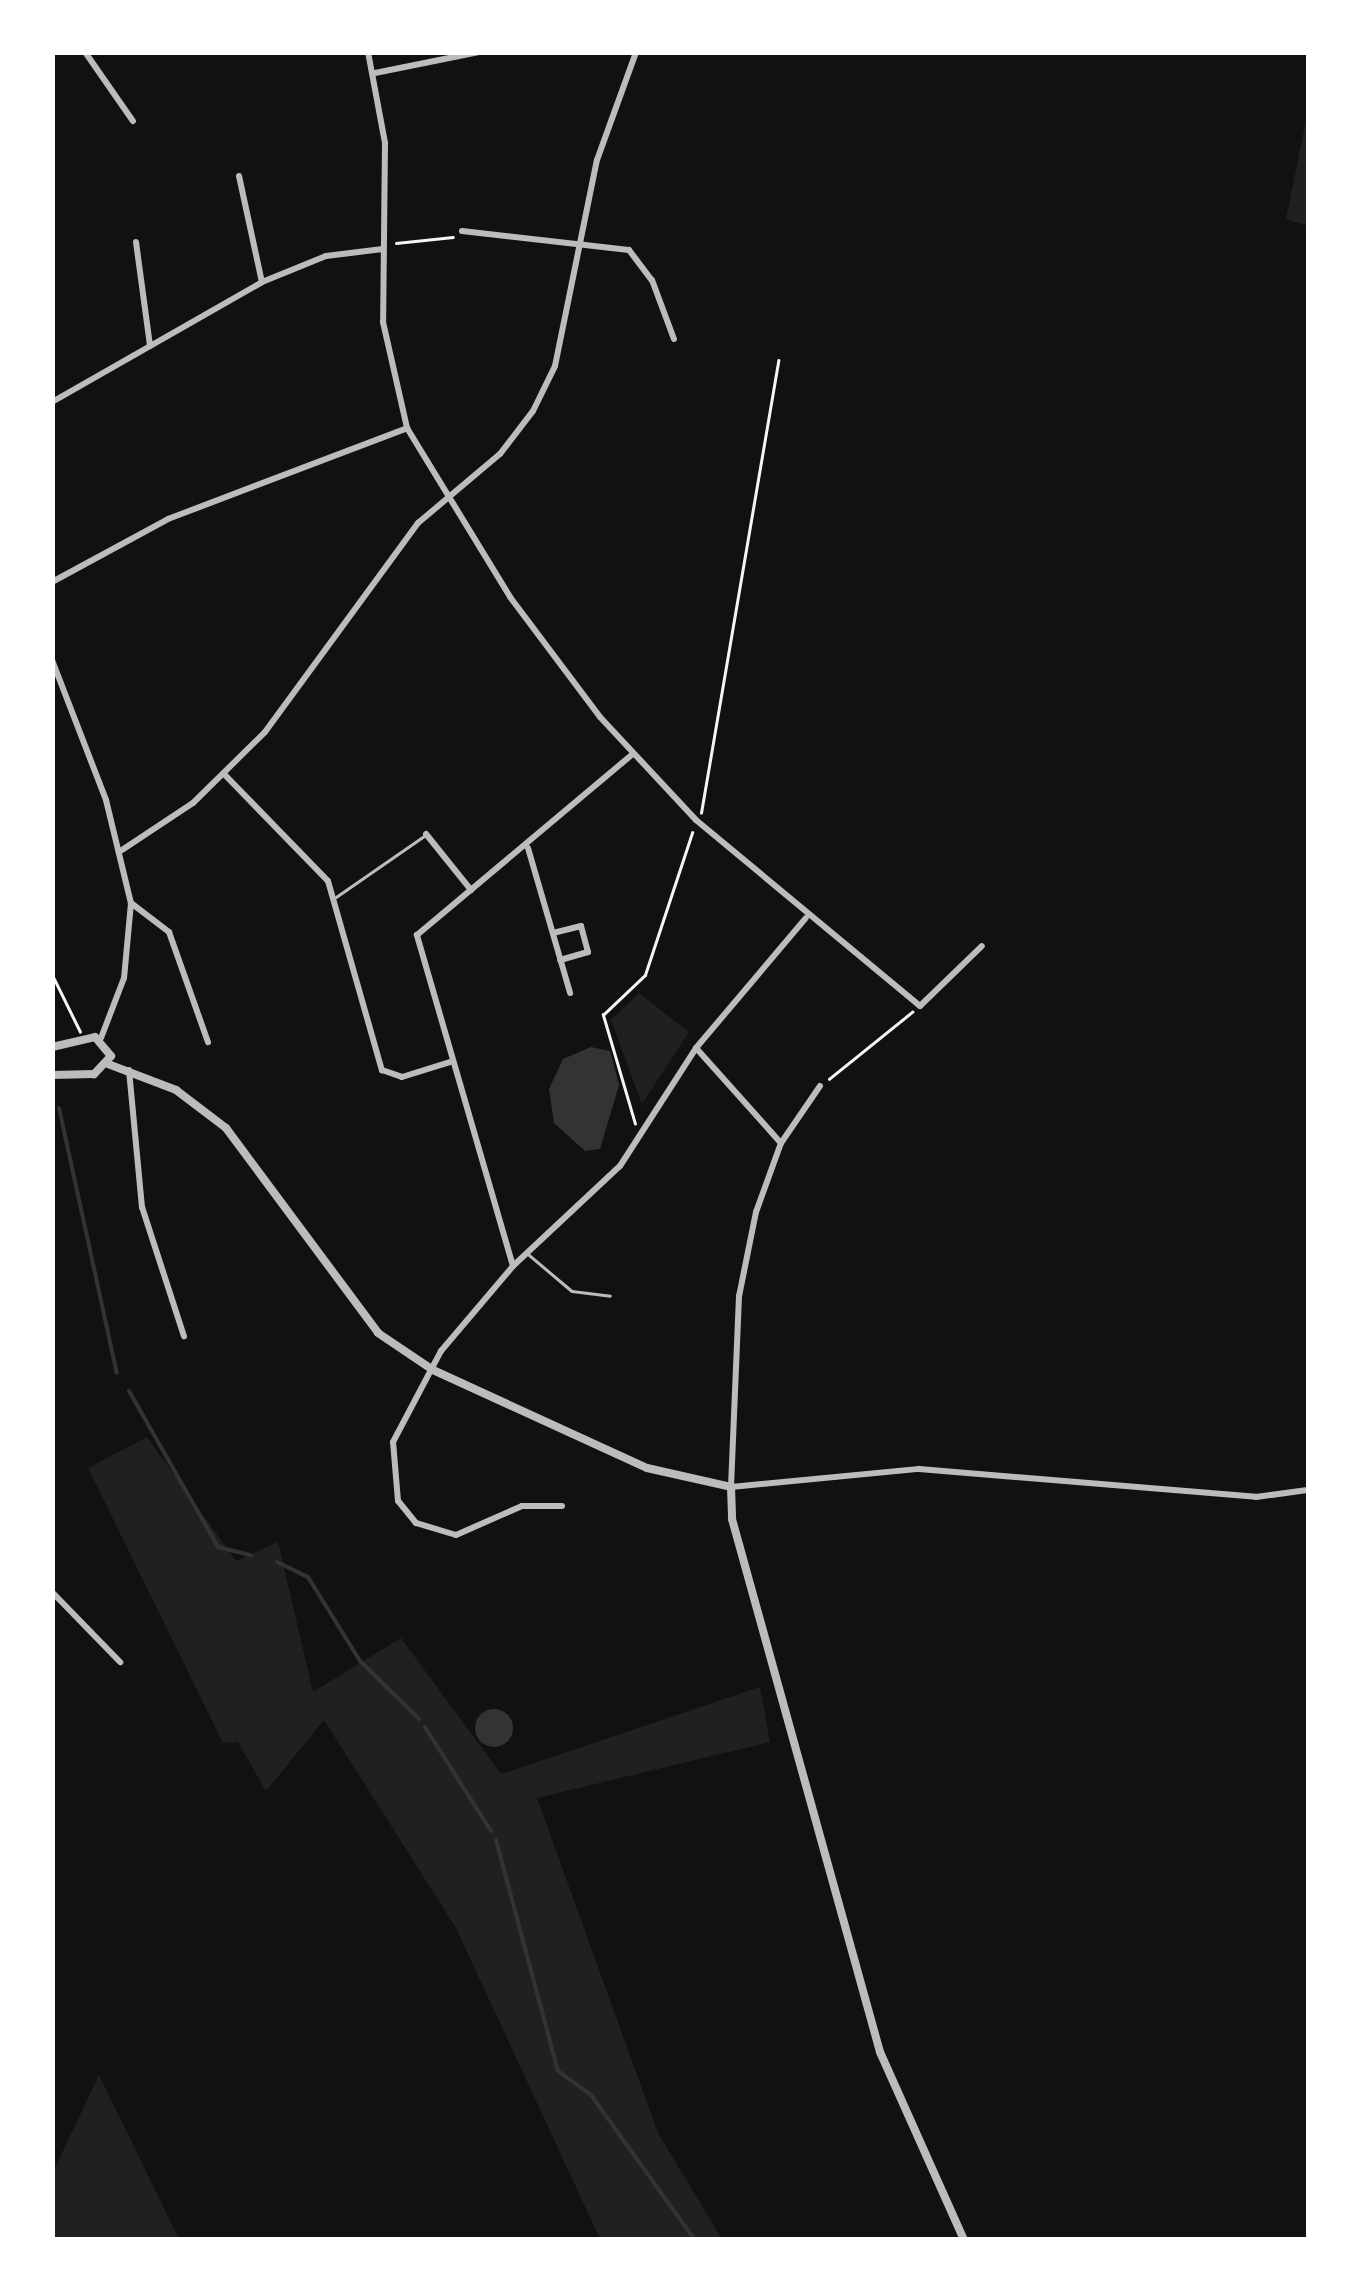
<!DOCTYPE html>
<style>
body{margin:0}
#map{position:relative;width:1361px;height:2292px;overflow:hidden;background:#111;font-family:"DejaVu Sans",sans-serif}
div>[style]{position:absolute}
.green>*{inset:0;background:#202020}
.water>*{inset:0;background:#333}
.round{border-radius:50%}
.stream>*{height:4px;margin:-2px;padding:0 2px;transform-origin:2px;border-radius:2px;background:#333}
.path>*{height:2.5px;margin:-1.25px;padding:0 1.25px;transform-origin:1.25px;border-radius:1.25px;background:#f5f5f5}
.service>*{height:2.5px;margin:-1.25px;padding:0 1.25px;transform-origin:1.25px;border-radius:1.25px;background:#bcbcbc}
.minor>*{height:6px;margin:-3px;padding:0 3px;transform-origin:3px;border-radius:3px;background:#bcbcbc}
.tertiary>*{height:8px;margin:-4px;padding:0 4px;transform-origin:4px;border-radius:4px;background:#bcbcbc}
span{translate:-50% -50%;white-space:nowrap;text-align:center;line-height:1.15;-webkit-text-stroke:8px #fff;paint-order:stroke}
.frame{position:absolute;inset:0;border:55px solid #fff;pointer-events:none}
</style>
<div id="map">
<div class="green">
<i style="clip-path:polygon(1308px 110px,1308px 226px,1286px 219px)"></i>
<i style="clip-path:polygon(639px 993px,689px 1032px,642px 1104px,611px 1020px)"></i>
<i style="clip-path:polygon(147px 1437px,236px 1561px,278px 1542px,313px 1692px,401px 1638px,501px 1774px,760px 1687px,770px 1742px,537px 1798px,658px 2133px,722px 2239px,600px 2239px,456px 1928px,324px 1720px,266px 1791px,238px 1742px,223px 1743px,88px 1468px)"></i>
<i style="clip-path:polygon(99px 2075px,179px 2239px,53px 2239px,53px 2172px)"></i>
</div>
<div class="water">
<i style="clip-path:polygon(591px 1047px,610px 1051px,619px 1085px,600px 1149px,585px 1151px,554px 1123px,549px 1089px,563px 1059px)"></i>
<i class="round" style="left:475px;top:1709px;width:38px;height:38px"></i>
</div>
<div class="stream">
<i style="left:59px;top:1108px;width:271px;rotate:77.7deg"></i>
<i style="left:129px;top:1391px;width:180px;rotate:60.3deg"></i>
<i style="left:218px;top:1547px;width:34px;rotate:14deg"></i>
<i style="left:277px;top:1562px;width:34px;rotate:26deg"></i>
<i style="left:308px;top:1577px;width:99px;rotate:58.2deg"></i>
<i style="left:360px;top:1661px;width:83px;rotate:44.5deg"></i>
<i style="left:425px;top:1727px;width:123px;rotate:57.6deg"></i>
<i style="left:496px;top:1840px;width:239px;rotate:75deg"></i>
<i style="left:558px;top:2071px;width:41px;rotate:36deg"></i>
<i style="left:591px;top:2095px;width:178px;rotate:54.4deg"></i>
</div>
<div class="path">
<i style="left:396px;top:243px;width:57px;rotate:-6deg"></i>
<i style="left:701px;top:813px;width:459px;rotate:-80.3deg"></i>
<i style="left:52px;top:974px;width:64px;rotate:63.8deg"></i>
<i style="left:829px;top:1079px;width:107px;rotate:-38.9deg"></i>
<i style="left:635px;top:1124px;width:114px;rotate:-106.4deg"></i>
<i style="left:603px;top:1015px;width:58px;rotate:-43.6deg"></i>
<i style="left:645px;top:975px;width:150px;rotate:-71.7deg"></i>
</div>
<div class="service">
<i style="left:336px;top:897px;width:107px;rotate:-34.7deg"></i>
<i style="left:528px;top:1254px;width:57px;rotate:40.1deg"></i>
<i style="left:572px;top:1291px;width:38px;rotate:7deg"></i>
</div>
<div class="minor">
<i style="left:85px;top:52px;width:84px;rotate:55.2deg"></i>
<i style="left:368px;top:52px;width:93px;rotate:79.4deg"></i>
<i style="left:385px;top:143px;width:179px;rotate:90.6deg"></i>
<i style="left:383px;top:322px;width:109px;rotate:77.2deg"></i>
<i style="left:407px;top:428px;width:198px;rotate:58.6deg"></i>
<i style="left:510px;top:597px;width:150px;rotate:53.1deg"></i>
<i style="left:600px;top:717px;width:141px;rotate:47deg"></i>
<i style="left:696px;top:820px;width:291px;rotate:39.7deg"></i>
<i style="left:920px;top:1006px;width:86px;rotate:-44.1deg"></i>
<i style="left:375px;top:73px;width:106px;rotate:-11.4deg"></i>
<i style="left:239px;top:176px;width:108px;rotate:77.8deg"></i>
<i style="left:462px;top:231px;width:168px;rotate:6.5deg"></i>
<i style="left:629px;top:250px;width:38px;rotate:53deg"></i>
<i style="left:652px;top:280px;width:63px;rotate:69.6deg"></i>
<i style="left:136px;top:242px;width:105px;rotate:82.3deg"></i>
<i style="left:52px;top:402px;width:242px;rotate:-29.7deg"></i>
<i style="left:262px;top:282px;width:69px;rotate:-22.1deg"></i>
<i style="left:326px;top:256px;width:57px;rotate:-7deg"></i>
<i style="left:52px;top:582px;width:132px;rotate:-28.5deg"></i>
<i style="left:168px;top:519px;width:256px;rotate:-20.8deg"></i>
<i style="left:52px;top:660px;width:150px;rotate:68.9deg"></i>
<i style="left:106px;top:800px;width:106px;rotate:76.4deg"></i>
<i style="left:131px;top:903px;width:75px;rotate:95.3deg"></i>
<i style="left:124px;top:978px;width:64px;rotate:111deg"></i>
<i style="left:224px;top:774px;width:149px;rotate:45.8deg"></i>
<i style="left:328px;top:881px;width:197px;rotate:74.1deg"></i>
<i style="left:382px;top:1070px;width:21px;rotate:19deg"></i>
<i style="left:402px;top:1077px;width:50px;rotate:-17.4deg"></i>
<i style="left:426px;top:834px;width:72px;rotate:51.2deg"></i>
<i style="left:528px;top:848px;width:151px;rotate:73.8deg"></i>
<i style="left:122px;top:850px;width:85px;rotate:-33.5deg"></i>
<i style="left:193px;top:803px;width:101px;rotate:-44.6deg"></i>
<i style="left:265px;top:732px;width:259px;rotate:-53.8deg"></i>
<i style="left:418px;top:523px;width:107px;rotate:-40.1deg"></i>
<i style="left:500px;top:454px;width:54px;rotate:-52.5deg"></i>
<i style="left:533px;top:411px;width:50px;rotate:-63.9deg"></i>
<i style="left:555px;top:366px;width:210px;rotate:-78.5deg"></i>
<i style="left:597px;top:160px;width:115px;rotate:-70.1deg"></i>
<i style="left:131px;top:903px;width:48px;rotate:37.3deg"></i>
<i style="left:169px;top:932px;width:117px;rotate:70.5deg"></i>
<i style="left:553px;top:933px;width:29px;rotate:-14deg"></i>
<i style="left:581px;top:926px;width:27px;rotate:75deg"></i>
<i style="left:588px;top:952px;width:29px;rotate:164deg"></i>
<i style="left:696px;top:1048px;width:127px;rotate:48.2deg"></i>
<i style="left:129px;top:1070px;width:138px;rotate:84.6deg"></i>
<i style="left:142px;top:1207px;width:136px;rotate:72deg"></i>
<i style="left:820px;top:1086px;width:69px;rotate:124.4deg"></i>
<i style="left:781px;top:1143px;width:73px;rotate:109.9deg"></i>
<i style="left:756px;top:1212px;width:86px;rotate:101.4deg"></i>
<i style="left:739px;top:1296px;width:191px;rotate:92.4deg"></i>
<i style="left:731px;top:1487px;width:189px;rotate:-5.5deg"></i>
<i style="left:919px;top:1469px;width:338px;rotate:4.7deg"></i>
<i style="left:1256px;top:1497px;width:52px;rotate:-7.7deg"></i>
<i style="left:513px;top:1266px;width:345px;rotate:-106.2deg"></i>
<i style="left:417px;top:935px;width:282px;rotate:-40deg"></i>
<i style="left:562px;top:1506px;width:40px;rotate:180deg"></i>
<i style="left:522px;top:1506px;width:72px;rotate:156.3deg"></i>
<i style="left:456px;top:1535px;width:42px;rotate:-163.3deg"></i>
<i style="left:416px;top:1523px;width:28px;rotate:-129deg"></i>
<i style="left:398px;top:1501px;width:59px;rotate:-94.8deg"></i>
<i style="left:393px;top:1442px;width:103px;rotate:-62.2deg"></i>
<i style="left:441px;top:1351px;width:111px;rotate:-49.7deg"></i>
<i style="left:513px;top:1266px;width:146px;rotate:-43.1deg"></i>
<i style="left:620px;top:1166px;width:140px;rotate:-57.2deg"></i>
<i style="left:696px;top:1048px;width:170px;rotate:-49.8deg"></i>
<i style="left:52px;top:1592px;width:98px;rotate:45.8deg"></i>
</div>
<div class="tertiary">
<i style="left:52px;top:1047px;width:44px;rotate:-13.1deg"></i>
<i style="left:95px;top:1037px;width:25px;rotate:50deg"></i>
<i style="left:111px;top:1056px;width:25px;rotate:133deg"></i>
<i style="left:94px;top:1074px;width:42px;rotate:178.6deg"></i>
<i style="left:108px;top:1064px;width:73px;rotate:20.9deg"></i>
<i style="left:176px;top:1090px;width:63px;rotate:37.2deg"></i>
<i style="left:226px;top:1128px;width:255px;rotate:53.4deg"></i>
<i style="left:378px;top:1333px;width:66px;rotate:33.9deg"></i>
<i style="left:433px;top:1370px;width:235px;rotate:24.6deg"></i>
<i style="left:647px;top:1468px;width:86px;rotate:12.7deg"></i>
<i style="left:731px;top:1487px;width:32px;rotate:88deg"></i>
<i style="left:732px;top:1519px;width:553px;rotate:74.48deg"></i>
<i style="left:880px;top:2052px;width:206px;rotate:65.9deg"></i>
</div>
<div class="frame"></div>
</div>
